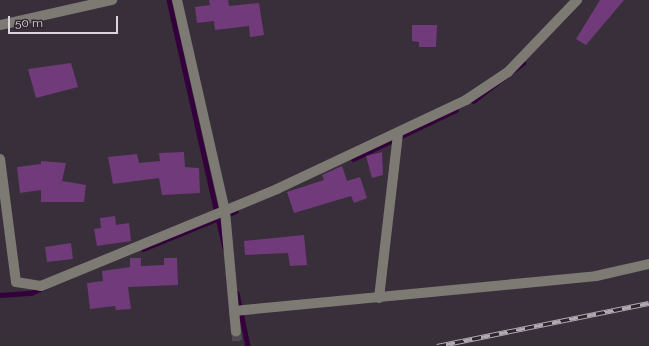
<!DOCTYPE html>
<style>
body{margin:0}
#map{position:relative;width:649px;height:346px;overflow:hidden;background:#382f3a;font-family:Raleway,sans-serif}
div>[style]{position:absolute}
.stream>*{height:4.5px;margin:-2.25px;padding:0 2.25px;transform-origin:2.25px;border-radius:2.25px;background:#33003c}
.building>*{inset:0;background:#713b7b}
.minor-tunnel>*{height:10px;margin-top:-5px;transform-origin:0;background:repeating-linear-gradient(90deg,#504852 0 10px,transparent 0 15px)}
.minor>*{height:10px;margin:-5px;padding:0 5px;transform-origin:5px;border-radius:5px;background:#7c7a73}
.rail>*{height:4.5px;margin-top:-2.25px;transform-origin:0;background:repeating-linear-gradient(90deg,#2e252f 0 9px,#b1aab2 0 18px);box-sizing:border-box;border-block:1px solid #b1aab2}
span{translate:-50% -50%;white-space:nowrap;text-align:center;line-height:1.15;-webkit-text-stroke:3.5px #2e252f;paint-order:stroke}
.scale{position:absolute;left:8px;top:16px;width:110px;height:18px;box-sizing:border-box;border:2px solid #dad4db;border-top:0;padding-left:5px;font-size:12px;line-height:14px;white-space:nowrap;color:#dad4db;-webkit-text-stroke:3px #2e252f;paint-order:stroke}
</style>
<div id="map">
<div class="stream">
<i style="left:169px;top:0;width:255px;rotate:77.3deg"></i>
<i style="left:473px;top:101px;width:63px;rotate:-37.2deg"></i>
<i style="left:353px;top:159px;width:114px;rotate:-25.4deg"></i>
<i style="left:143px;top:249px;width:100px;rotate:-22.2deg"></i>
<i style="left:237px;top:293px;width:54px;rotate:78.3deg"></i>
<i style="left:0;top:295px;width:31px;rotate:-4deg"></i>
<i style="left:31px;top:293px;width:13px;rotate:-23deg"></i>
</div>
<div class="building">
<i style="clip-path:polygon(209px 0,228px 0,229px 6px,259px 3px,264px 35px,250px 37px,249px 26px,215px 30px,214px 21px,197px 23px,195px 7px,210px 5px)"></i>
<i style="clip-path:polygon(600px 0,624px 0,586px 45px,576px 39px)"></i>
<i style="clip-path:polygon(412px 25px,437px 25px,436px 47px,419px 47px,419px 42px,412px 41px)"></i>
<i style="clip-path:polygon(71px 63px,78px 87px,36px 98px,28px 69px)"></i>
<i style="clip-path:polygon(184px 152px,185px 167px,199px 168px,200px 193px,162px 195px,159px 178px,113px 184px,108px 157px,137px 154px,139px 163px,160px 161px,159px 153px)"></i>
<i style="clip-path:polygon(382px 152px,383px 175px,372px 178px,366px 156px)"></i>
<i style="clip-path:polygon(41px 161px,66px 163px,62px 181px,86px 185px,84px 202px,41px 202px,41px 190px,20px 193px,17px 167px,41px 164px)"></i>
<i style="clip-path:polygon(342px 166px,347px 181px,360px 177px,367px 198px,354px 203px,351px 196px,294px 213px,287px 192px,324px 180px,322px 175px)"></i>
<i style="clip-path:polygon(115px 216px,116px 225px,129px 223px,131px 241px,97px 246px,94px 229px,101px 228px,100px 218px)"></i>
<i style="clip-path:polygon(304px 235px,307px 265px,290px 266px,288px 253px,245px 255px,244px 241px)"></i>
<i style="clip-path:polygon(71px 243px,73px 259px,47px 262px,45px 247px)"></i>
<i style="clip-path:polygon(130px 258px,141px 258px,141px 266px,164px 265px,164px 258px,177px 258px,178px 285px,128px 287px,131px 309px,116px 310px,115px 306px,90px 309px,87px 283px,103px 281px,102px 271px,130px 267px)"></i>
</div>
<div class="minor-tunnel">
<i style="left:236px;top:331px;width:15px;rotate:82deg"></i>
</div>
<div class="minor">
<i style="left:177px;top:0;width:216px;rotate:77.2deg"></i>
<i style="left:225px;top:211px;width:121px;rotate:84.8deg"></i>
<i style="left:0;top:25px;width:115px;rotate:-12.6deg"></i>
<i style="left:0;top:159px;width:124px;rotate:82.6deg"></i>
<i style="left:16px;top:282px;width:25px;rotate:9deg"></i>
<i style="left:41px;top:286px;width:255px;rotate:-22.3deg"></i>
<i style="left:277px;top:189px;width:209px;rotate:-25.2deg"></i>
<i style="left:466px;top:100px;width:50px;rotate:-33.7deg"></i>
<i style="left:508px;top:72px;width:100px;rotate:-46.2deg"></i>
<i style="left:379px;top:298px;width:164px;rotate:-83.4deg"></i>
<i style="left:234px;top:311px;width:364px;rotate:-5.5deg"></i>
<i style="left:596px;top:276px;width:54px;rotate:-12.8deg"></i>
</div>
<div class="rail">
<i style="left:437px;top:346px;width:216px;rotate:-11.5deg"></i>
</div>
<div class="scale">50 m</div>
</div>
